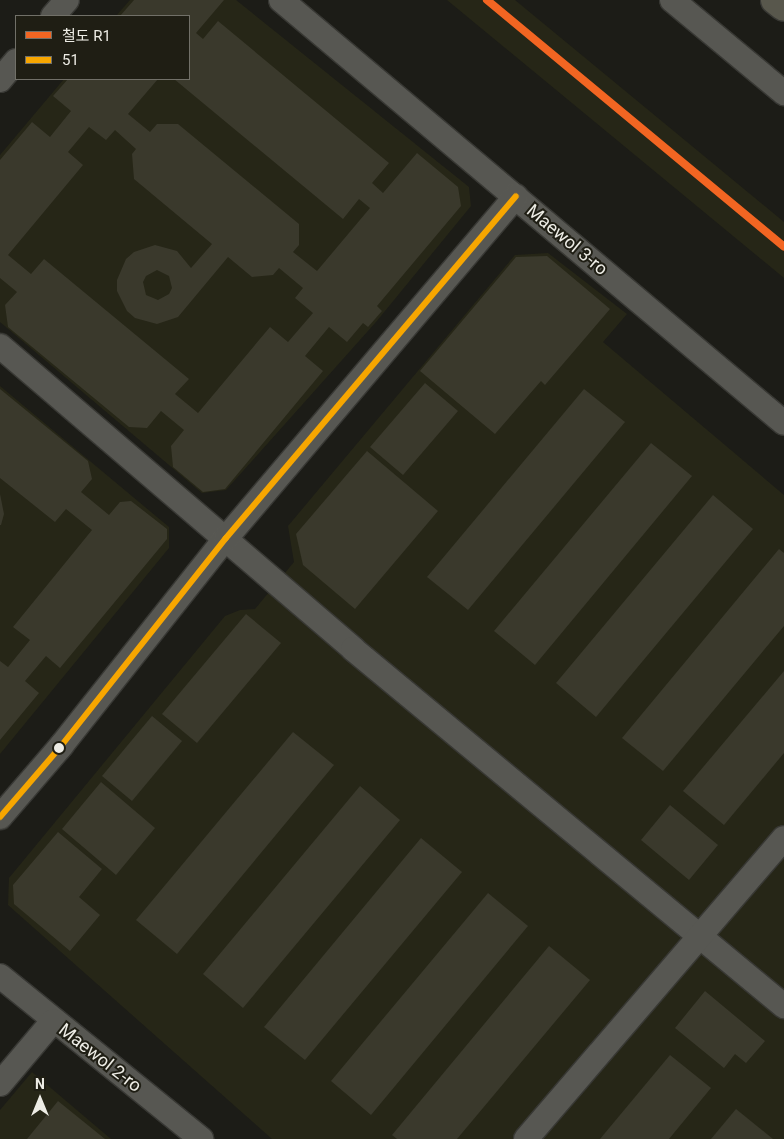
<!DOCTYPE html>
<meta charset="utf-8">
<style>
body{margin:0}
#map{position:relative;width:784px;height:1139px;overflow:hidden;background:#1c1c17;font-family:Roboto,"Noto Sans KR",sans-serif}
div>[style]{position:absolute}
.built>*{inset:0;background:#262617}
.building>*{inset:0;background:#3a392c}
.roads{filter:drop-shadow(1px 0 #383834) drop-shadow(-1px 0 #383834) drop-shadow(0 1px #383834) drop-shadow(0 -1px #383834)}
.minor>*{height:24px;margin:-12px;padding:0 12px;transform-origin:12px;border-radius:12px;background:#575752}
.highway>*{height:28px;margin:-14px;padding:0 14px;transform-origin:14px;border-radius:14px;background:#58574c}
.bus-1>*{height:6px;margin:-3px;padding:0 3px;transform-origin:3px;border-radius:3px;background:#f7a600}
.rail-1>*{height:8px;margin:-4px;padding:0 4px;transform-origin:4px;border-radius:4px;background:#f26522}
.dots>*{width:14px;height:14px;translate:-50% -50%;box-sizing:border-box;border:2px solid #1f1e14;border-radius:50%}
span{translate:-50% -50%;white-space:nowrap;text-align:center;line-height:1.15;-webkit-text-stroke:4px #1f1e14;paint-order:stroke}
.street-label{font-size:18px;color:#edece5}
.legend{position:absolute;left:15px;top:15px;width:175px;height:65px;box-sizing:border-box;background:#1f1e14;border:1px solid #717068;margin:0;padding:6px 9px;list-style:none;font-size:15px;color:#edece5}
.legend li{display:flex;align-items:center;gap:10px;height:25px}
.legend b{width:25px;border:1px solid #717068}
.north{position:absolute;left:15px;top:1074px;width:50px;height:50px;-webkit-text-stroke:4px #1f1e14;paint-order:stroke;rotate:0deg;font-size:14px;font-weight:700;line-height:20px;text-align:center;color:#edece5}
.north::after{content:'';display:block;margin:auto;width:18px;height:22px;background:#edece5;clip-path:polygon(50% 0,100% 100%,50% 72%,0 100%)}
</style>
<div id="map">
<div class="built">
<i style="clip-path:polygon(130px 0,236px 0,469px 187px,471px 206px,376px 322px,226px 490px,202px 493px,0 322px,0 155px,64px 79px,189px 79px,189px 16px,116px 16px)"></i>
<i style="clip-path:polygon(447px 0,515px 0,784px 222px,784px 278px)"></i>
<i style="clip-path:polygon(548px 253px,627px 314px,603px 342px,784px 495px,784px 1139px,272px 1139px,8px 905px,9px 878px,225px 616px,240px 610px,255px 609px,294px 562px,288px 526px,515px 255px)"></i>
<i style="clip-path:polygon(0 386px,169px 527px,169px 548px,0 754px)"></i>
<i style="clip-path:polygon(32px 1072px,111px 1139px,0 1139px,0 1110px)"></i>
</div>
<div class="building">
<i style="clip-path:polygon(evenodd,134px 0,224px 0,196px 33px,203px 39px,218px 21px,389px 163px,372px 183px,383px 193px,417px 153px,458px 187px,461px 206px,377px 306px,382px 311px,368px 327px,363px 323px,347px 342px,329px 327px,305px 356px,323px 371px,225px 489px,203px 492px,173px 467px,171px 446px,184px 430px,161px 411px,147px 428px,129px 427px,8px 327px,5px 305px,17px 292px,0 278px,0 160px,32px 122px,50px 137px,71px 111px,53px 96px,68px 79px,158px 79px,128px 114px,150px 132px,157px 124px,178px 124px,299px 224px,299px 245px,293px 252px,317px 271px,370px 208px,359px 199px,343px 219px,174px 79px,189px 79px,189px 16px,120px 16px,134px 0,89px 127px,106px 140px,115px 130px,136px 149px,132px 154px,134px 179px,212px 244px,191px 268px,177px 251px,155px 245px,134px 252px,126px 259px,117px 280px,117px 291px,127px 311px,135px 318px,157px 324px,178px 317px,228px 257px,252px 277px,273px 275px,279px 268px,303px 288px,295px 298px,313px 313px,288px 342px,270px 327px,198px 413px,175px 394px,189px 379px,44px 259px,31px 274px,8px 255px,83px 165px,68px 152px,89px 127px,134px 0,157px 270px,169px 276px,172px 288px,169px 294px,158px 300px,146px 295px,143px 282px,146px 276px,157px 270px)"></i>
<i style="clip-path:polygon(547px 256px,610px 309px,545px 385px,541px 381px,495px 434px,420px 371px,516px 257px)"></i>
<i style="clip-path:polygon(425px 383px,458px 411px,403px 475px,370px 447px)"></i>
<i style="clip-path:polygon(0 389px,88px 461px,92px 479px,81px 492px,109px 515px,120px 502px,131px 501px,167px 529px,167px 539px,60px 668px,46px 656px,25px 681px,39px 693px,0 740px,0 661px,8px 667px,30px 640px,13px 627px,92px 530px,66px 509px,55px 522px,0 478px)"></i>
<i style="clip-path:polygon(584px 389px,625px 422px,468px 610px,427px 577px)"></i>
<i style="clip-path:polygon(651px 443px,692px 476px,535px 665px,494px 631px)"></i>
<i style="clip-path:polygon(367px 451px,438px 511px,355px 609px,303px 565px,296px 534px)"></i>
<i style="clip-path:polygon(0 494px,4px 514px,1px 525px,0 525px)"></i>
<i style="clip-path:polygon(713px 495px,753px 529px,596px 717px,556px 683px)"></i>
<i style="clip-path:polygon(779px 549px,784px 553px,784px 626px,663px 771px,622px 738px)"></i>
<i style="clip-path:polygon(246px 614px,281px 643px,197px 743px,162px 714px)"></i>
<i style="clip-path:polygon(784px 671px,784px 753px,724px 825px,683px 791px)"></i>
<i style="clip-path:polygon(152px 716px,182px 741px,132px 801px,102px 776px)"></i>
<i style="clip-path:polygon(293px 732px,334px 765px,177px 954px,136px 920px)"></i>
<i style="clip-path:polygon(101px 782px,155px 828px,116px 875px,62px 829px)"></i>
<i style="clip-path:polygon(360px 786px,400px 820px,243px 1008px,203px 974px)"></i>
<i style="clip-path:polygon(670px 805px,718px 845px,689px 880px,641px 840px)"></i>
<i style="clip-path:polygon(58px 832px,102px 869px,79px 897px,100px 915px,70px 951px,14px 904px,13px 885px)"></i>
<i style="clip-path:polygon(421px 838px,462px 872px,305px 1060px,264px 1027px)"></i>
<i style="clip-path:polygon(488px 893px,528px 926px,371px 1115px,331px 1081px)"></i>
<i style="clip-path:polygon(549px 946px,590px 980px,457px 1139px,397px 1139px,392px 1135px)"></i>
<i style="clip-path:polygon(705px 991px,765px 1041px,746px 1063px,735px 1054px,724px 1068px,675px 1028px)"></i>
<i style="clip-path:polygon(670px 1055px,711px 1088px,669px 1139px,600px 1139px)"></i>
<i style="clip-path:polygon(58px 1101px,105px 1139px,27px 1139px)"></i>
<i style="clip-path:polygon(736px 1109px,773px 1139px,711px 1139px)"></i>
</div>
<div class="roads">
<div class="minor">
<i style="left:281px;top:0;width:657px;rotate:40.06deg"></i>
<i style="left:672px;top:0;width:146px;rotate:39.7deg"></i>
<i style="left:53px;top:16px;width:21px;rotate:-49deg"></i>
<i style="left:0;top:80px;width:25px;rotate:-50deg"></i>
<i style="left:0;top:346px;width:465px;rotate:40.6deg"></i>
<i style="left:353px;top:649px;width:560px;rotate:39.64deg"></i>
<i style="left:0;top:817px;width:94px;rotate:-49.3deg"></i>
<i style="left:61px;top:746px;width:265px;rotate:-51.6deg"></i>
<i style="left:226px;top:538px;width:448px;rotate:-49.7deg"></i>
<i style="left:0;top:976px;width:259px;rotate:39deg"></i>
<i style="left:0;top:1084px;width:82px;rotate:-49.9deg"></i>
<i style="left:526px;top:1139px;width:396px;rotate:-49.4deg"></i>
</div>
<div class="highway">
<i style="left:775px;top:0;width:11px;rotate:38deg"></i>
</div>
</div>
<div class="bus-1">
<i style="left:0;top:817px;width:94px;rotate:-49.3deg"></i>
<i style="left:61px;top:746px;width:265px;rotate:-51.6deg"></i>
<i style="left:226px;top:538px;width:448px;rotate:-49.7deg"></i>
</div>
<div class="rail-1">
<i style="left:487px;top:0;width:386px;rotate:39.7deg"></i>
</div>
<div class="dots">
<i style="left:59px;top:748px;background:#edece5"></i>
</div>
<div class="street-label">
<span style="left:567px;top:240px;rotate:40deg">Maewol 3-ro</span>
<span style="left:100px;top:1058px;rotate:38deg">Maewol 2-ro</span>
</div>
<ul class="legend">
<li><b style="height:6px;background:#f26522"></b>철도 R1</li>
<li><b style="height:6px;background:#f7a600"></b>51</li>
</ul>
<div class="north">N</div>
</div>
